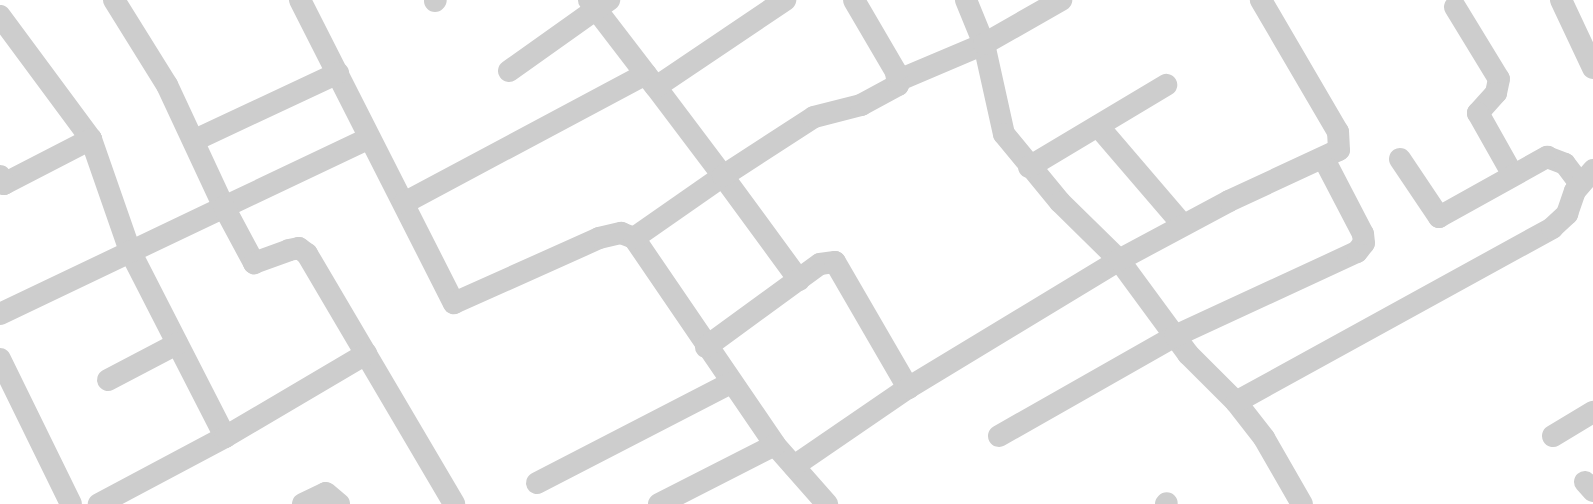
<!DOCTYPE html>
<style>
body{margin:0}
#map{position:relative;width:1593px;height:504px;overflow:hidden;background:#fff;font-family:Karla,sans-serif}
div>[style]{position:absolute}
.minor>*{height:22px;margin:-11px;padding:0 11px;transform-origin:11px;border-radius:11px;background:#cdcdcd}
span{translate:-50% -50%;white-space:nowrap;text-align:center;line-height:1.15;-webkit-text-stroke:6px #fff;paint-order:stroke}
</style>
<div id="map">
<div class="minor">
<i style="left:114px;top:0;width:100px;rotate:58.1deg"></i>
<i style="left:167px;top:85px;width:135px;rotate:65deg"></i>
<i style="left:224px;top:207px;width:161px;rotate:-25.4deg"></i>
<i style="left:300px;top:0;width:340px;rotate:63.1deg"></i>
<i style="left:454px;top:303px;width:159px;rotate:-24.1deg"></i>
<i style="left:599px;top:238px;width:23px;rotate:-13deg"></i>
<i style="left:621px;top:233px;width:14px;rotate:21deg"></i>
<i style="left:634px;top:238px;width:250px;rotate:55.7deg"></i>
<i style="left:775px;top:445px;width:79px;rotate:48.6deg"></i>
<i style="left:589px;top:0;width:108px;rotate:52.5deg"></i>
<i style="left:966px;top:0;width:48px;rotate:67.8deg"></i>
<i style="left:984px;top:44px;width:92px;rotate:77.5deg"></i>
<i style="left:1004px;top:134px;width:88px;rotate:50.5deg"></i>
<i style="left:1060px;top:202px;width:83px;rotate:44.5deg"></i>
<i style="left:1119px;top:260px;width:117px;rotate:53.7deg"></i>
<i style="left:1188px;top:354px;width:68px;rotate:45deg"></i>
<i style="left:1236px;top:402px;width:46px;rotate:52.1deg"></i>
<i style="left:1264px;top:438px;width:76px;rotate:60.1deg"></i>
<i style="left:1561px;top:0;width:75px;rotate:64.8deg"></i>
<i style="left:435px;top:1px;width:1px;rotate:-45deg"></i>
<i style="left:1455px;top:7px;width:84px;rotate:58.6deg"></i>
<i style="left:1499px;top:79px;width:14px;rotate:102deg"></i>
<i style="left:1496px;top:93px;width:27px;rotate:132deg"></i>
<i style="left:1478px;top:113px;width:71px;rotate:60.6deg"></i>
<i style="left:0;top:16px;width:153px;rotate:53.5deg"></i>
<i style="left:91px;top:139px;width:98px;rotate:152.7deg"></i>
<i style="left:4px;top:184px;width:9px;rotate:-117deg"></i>
<i style="left:509px;top:71px;width:123px;rotate:-35.4deg"></i>
<i style="left:899px;top:80px;width:92px;rotate:-23deg"></i>
<i style="left:984px;top:44px;width:89px;rotate:-29.7deg"></i>
<i style="left:1098px;top:126px;width:129px;rotate:49.4deg"></i>
<i style="left:91px;top:139px;width:119px;rotate:70.8deg"></i>
<i style="left:130px;top:251px;width:209px;rotate:62.9deg"></i>
<i style="left:225px;top:437px;width:143px;rotate:152deg"></i>
<i style="left:195px;top:140px;width:158px;rotate:-25.1deg"></i>
<i style="left:1400px;top:159px;width:70px;rotate:56.1deg"></i>
<i style="left:1439px;top:217px;width:124px;rotate:-29.1deg"></i>
<i style="left:1547px;top:157px;width:19px;rotate:21deg"></i>
<i style="left:1565px;top:164px;width:25px;rotate:53deg"></i>
<i style="left:1029px;top:167px;width:160px;rotate:-30.9deg"></i>
<i style="left:404px;top:203px;width:274px;rotate:-28.1deg"></i>
<i style="left:634px;top:238px;width:108px;rotate:-34.9deg"></i>
<i style="left:723px;top:176px;width:111px;rotate:-127deg"></i>
<i style="left:656px;top:87px;width:156px;rotate:-34deg"></i>
<i style="left:799px;top:280px;width:129px;rotate:-126.2deg"></i>
<i style="left:723px;top:176px;width:108px;rotate:-33deg"></i>
<i style="left:814px;top:117px;width:49px;rotate:-14.3deg"></i>
<i style="left:861px;top:105px;width:42px;rotate:-28.4deg"></i>
<i style="left:898px;top:85px;width:13px;rotate:-99deg"></i>
<i style="left:896px;top:72px;width:83px;rotate:-120.3deg"></i>
<i style="left:0;top:314px;width:248px;rotate:-25.5deg"></i>
<i style="left:224px;top:207px;width:64px;rotate:61.8deg"></i>
<i style="left:254px;top:263px;width:37px;rotate:-20deg"></i>
<i style="left:289px;top:250px;width:10px;rotate:-11deg"></i>
<i style="left:299px;top:248px;width:10px;rotate:37deg"></i>
<i style="left:307px;top:254px;width:290px;rotate:59.5deg"></i>
<i style="left:706px;top:347px;width:141px;rotate:-36.1deg"></i>
<i style="left:820px;top:264px;width:15px;rotate:-8deg"></i>
<i style="left:835px;top:262px;width:146px;rotate:59.9deg"></i>
<i style="left:0;top:359px;width:161px;rotate:63.9deg"></i>
<i style="left:108px;top:380px;width:78px;rotate:-27.6deg"></i>
<i style="left:1236px;top:402px;width:361px;rotate:-28.8deg"></i>
<i style="left:1552px;top:228px;width:21px;rotate:-43deg"></i>
<i style="left:1567px;top:214px;width:24px;rotate:-71deg"></i>
<i style="left:1575px;top:191px;width:28px;rotate:-49deg"></i>
<i style="left:999px;top:436px;width:202px;rotate:-29.6deg"></i>
<i style="left:1175px;top:336px;width:200px;rotate:-24.8deg"></i>
<i style="left:1357px;top:252px;width:11px;rotate:-52deg"></i>
<i style="left:1364px;top:243px;width:9px;rotate:-96deg"></i>
<i style="left:1363px;top:234px;width:85px;rotate:-117.5deg"></i>
<i style="left:1553px;top:436px;width:47px;rotate:-31deg"></i>
<i style="left:225px;top:437px;width:164px;rotate:-30.5deg"></i>
<i style="left:794px;top:466px;width:138px;rotate:-34.4deg"></i>
<i style="left:908px;top:388px;width:247px;rotate:-31.2deg"></i>
<i style="left:1119px;top:260px;width:125px;rotate:-28.2deg"></i>
<i style="left:1229px;top:201px;width:121px;rotate:-24.9deg"></i>
<i style="left:1339px;top:150px;width:18px;rotate:-93deg"></i>
<i style="left:1338px;top:132px;width:153px;rotate:-120.3deg"></i>
<i style="left:1585px;top:482px;width:12px;rotate:48deg"></i>
<i style="left:537px;top:483px;width:218px;rotate:-27.3deg"></i>
<i style="left:303px;top:504px;width:25px;rotate:-26deg"></i>
<i style="left:326px;top:493px;width:17px;rotate:40deg"></i>
<i style="left:659px;top:504px;width:130px;rotate:-27deg"></i>
<i style="left:1166px;top:504px;width:1px;rotate:-45deg"></i>
</div>
</div>
